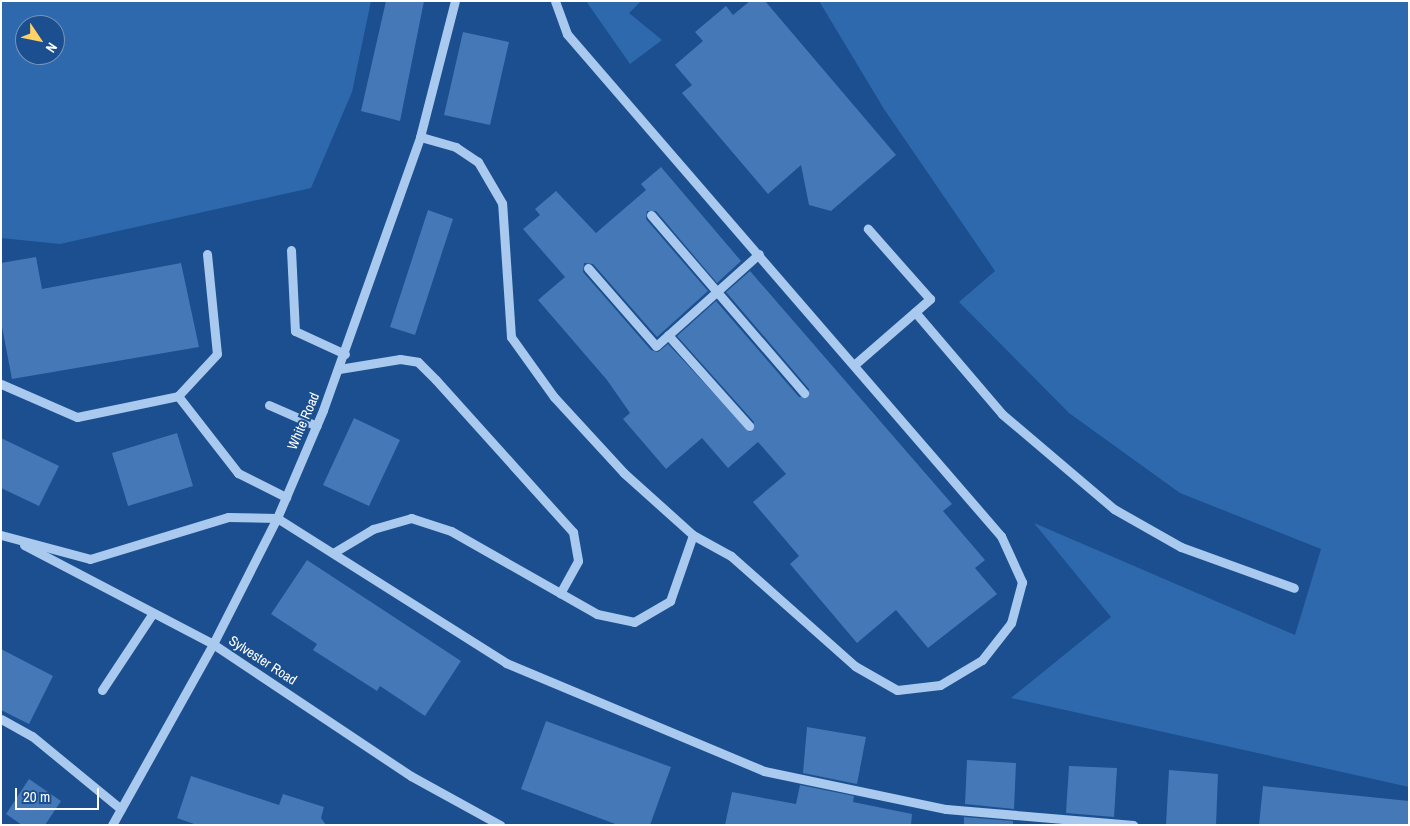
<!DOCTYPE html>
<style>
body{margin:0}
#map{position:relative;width:1410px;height:826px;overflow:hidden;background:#1b4f8f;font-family:"Archivo Narrow",sans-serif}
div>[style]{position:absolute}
.green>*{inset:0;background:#2e69ad}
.building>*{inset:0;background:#4478b7}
.minor>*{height:9px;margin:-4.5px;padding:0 4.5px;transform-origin:4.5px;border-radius:4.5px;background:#a9c9ee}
span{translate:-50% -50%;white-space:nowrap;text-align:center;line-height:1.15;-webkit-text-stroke:4px #1b4f8f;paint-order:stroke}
.street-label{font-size:14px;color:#fff}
.frame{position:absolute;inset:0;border:2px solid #fff;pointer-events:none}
.north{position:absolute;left:15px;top:15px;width:50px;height:50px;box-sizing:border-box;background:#1b4f8f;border:1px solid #7695bc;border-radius:50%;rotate:124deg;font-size:14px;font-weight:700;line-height:20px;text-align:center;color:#fff}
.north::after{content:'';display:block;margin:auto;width:18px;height:22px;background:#ffd166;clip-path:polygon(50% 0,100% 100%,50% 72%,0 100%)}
.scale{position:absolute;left:15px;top:788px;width:84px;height:22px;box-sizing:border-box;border:2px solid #fff;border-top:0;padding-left:6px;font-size:15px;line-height:18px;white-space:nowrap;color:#fff;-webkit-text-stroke:4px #1b4f8f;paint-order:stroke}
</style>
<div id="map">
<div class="green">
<i style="clip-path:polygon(evenodd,1px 1px,371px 1px,352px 92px,311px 188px,60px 244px,1px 238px,1px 1px,25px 25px,55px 25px,55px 55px,25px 55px,25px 25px)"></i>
<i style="clip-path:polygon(586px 1px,641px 1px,629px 13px,662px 40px,630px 64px)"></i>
<i style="clip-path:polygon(819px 1px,1409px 1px,1409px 787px,1011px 698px,1111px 617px,1034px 523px,1295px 635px,1321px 549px,1180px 493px,1069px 413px,959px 302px,995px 271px,884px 109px)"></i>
</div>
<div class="building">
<i style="clip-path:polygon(386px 1px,424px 1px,400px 121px,361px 111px)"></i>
<i style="clip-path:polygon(750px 1px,765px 1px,896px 155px,831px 211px,809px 205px,801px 165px,768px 194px,682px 93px,692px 85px,675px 65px,703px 41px,695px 32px,726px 6px,733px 15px)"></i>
<i style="clip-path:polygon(463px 32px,509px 42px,490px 125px,444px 115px)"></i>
<i style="clip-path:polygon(661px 167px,741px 261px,717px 283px,656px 211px,647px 211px,646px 219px,708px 291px,657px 337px,593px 264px,584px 263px,583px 272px,651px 350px,658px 352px,668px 344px,750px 432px,754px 422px,677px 336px,716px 301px,799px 397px,808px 397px,809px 389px,726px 292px,750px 271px,952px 504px,943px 511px,985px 560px,975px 568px,997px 594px,928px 648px,896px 610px,857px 643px,790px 564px,799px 556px,753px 502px,786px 474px,758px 442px,728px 468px,702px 438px,666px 469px,623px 419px,630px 413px,607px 380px,538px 300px,565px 277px,523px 229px,540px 215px,535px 209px,556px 191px,596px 233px,646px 190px,641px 184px)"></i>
<i style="clip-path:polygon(428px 210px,453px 219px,415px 335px,390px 327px)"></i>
<i style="clip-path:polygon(36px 257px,42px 289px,181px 263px,199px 347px,12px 379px,1px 322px,1px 263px)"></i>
<i style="clip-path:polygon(354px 418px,400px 440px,369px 506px,323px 485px)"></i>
<i style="clip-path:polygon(177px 433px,193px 486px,128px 506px,112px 453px)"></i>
<i style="clip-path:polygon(1px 438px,59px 466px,39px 506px,1px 488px)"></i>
<i style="clip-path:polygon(307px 560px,461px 661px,425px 716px,380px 686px,377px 691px,313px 650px,317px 644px,271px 614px)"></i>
<i style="clip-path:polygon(1px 649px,53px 676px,29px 724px,1px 710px)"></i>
<i style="clip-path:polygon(546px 721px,671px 767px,650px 825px,618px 825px,521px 789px)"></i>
<i style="clip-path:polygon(807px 727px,866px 737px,857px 784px,803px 773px)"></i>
<i style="clip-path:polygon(967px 760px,1016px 763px,1014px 809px,965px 804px)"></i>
<i style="clip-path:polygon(1069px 766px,1117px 768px,1114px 817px,1066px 813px)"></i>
<i style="clip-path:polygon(1169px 770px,1218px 774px,1216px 825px,1166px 825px)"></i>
<i style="clip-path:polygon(191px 776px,279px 805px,283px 794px,324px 807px,321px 818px,326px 825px,197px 825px,177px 818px)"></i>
<i style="clip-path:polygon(29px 779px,61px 801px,45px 825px,22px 825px,6px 814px)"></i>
<i style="clip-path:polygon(800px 785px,854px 796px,853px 802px,912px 814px,911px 825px,725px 825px,732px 792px,796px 804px)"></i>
<i style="clip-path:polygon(1263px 786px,1409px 801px,1409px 825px,1259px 825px)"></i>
<i style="clip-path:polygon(964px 817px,1013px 821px,1013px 825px,964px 825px)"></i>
</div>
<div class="minor">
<i style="left:555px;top:1px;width:35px;rotate:70deg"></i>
<i style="left:567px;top:34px;width:664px;rotate:49.16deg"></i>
<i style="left:1001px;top:536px;width:51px;rotate:65.5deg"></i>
<i style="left:1022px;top:582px;width:42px;rotate:105deg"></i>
<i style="left:1011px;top:623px;width:47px;rotate:128.1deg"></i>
<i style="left:982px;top:660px;width:49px;rotate:149.2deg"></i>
<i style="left:940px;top:685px;width:43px;rotate:173.4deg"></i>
<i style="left:897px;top:690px;width:48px;rotate:-150.3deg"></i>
<i style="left:855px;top:666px;width:166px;rotate:-138.4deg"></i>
<i style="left:731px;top:556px;width:43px;rotate:-151.1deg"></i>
<i style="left:651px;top:215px;width:235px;rotate:49.3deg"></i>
<i style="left:291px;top:250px;width:81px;rotate:87.2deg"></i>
<i style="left:295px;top:331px;width:55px;rotate:24.7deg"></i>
<i style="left:207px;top:254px;width:100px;rotate:84.3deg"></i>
<i style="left:217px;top:354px;width:57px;rotate:132.9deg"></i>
<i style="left:178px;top:396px;width:98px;rotate:52.1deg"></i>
<i style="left:238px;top:473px;width:54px;rotate:26.6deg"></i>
<i style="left:588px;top:268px;width:103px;rotate:48.9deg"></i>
<i style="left:656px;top:346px;width:138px;rotate:-41.8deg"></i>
<i style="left:915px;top:312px;width:134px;rotate:49.5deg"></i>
<i style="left:1002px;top:414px;width:147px;rotate:40.3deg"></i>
<i style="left:1114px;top:509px;width:77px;rotate:29.6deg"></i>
<i style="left:1181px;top:547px;width:120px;rotate:19.9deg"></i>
<i style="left:668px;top:335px;width:122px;rotate:48.3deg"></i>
<i style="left:854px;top:365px;width:101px;rotate:-41deg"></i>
<i style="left:930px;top:299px;width:94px;rotate:-131.5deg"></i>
<i style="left:339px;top:369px;width:62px;rotate:-9.3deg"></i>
<i style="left:400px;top:359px;width:18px;rotate:9deg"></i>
<i style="left:418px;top:362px;width:25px;rotate:45deg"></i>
<i style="left:436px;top:380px;width:205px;rotate:48deg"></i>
<i style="left:573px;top:532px;width:29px;rotate:80deg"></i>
<i style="left:578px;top:561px;width:37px;rotate:119deg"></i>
<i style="left:1px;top:384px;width:83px;rotate:23.5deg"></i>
<i style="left:77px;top:417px;width:103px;rotate:-11.7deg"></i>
<i style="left:269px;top:405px;width:52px;rotate:23.6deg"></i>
<i style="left:1px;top:535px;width:92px;rotate:15.1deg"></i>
<i style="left:90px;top:559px;width:144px;rotate:-16.9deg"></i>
<i style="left:228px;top:517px;width:49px;rotate:1.2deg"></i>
<i style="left:277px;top:518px;width:271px;rotate:32.3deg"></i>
<i style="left:506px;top:663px;width:280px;rotate:22.7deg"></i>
<i style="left:764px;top:771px;width:186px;rotate:11.8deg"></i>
<i style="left:946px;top:809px;width:188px;rotate:4.9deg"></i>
<i style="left:24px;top:545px;width:213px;rotate:27.6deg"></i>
<i style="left:213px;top:644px;width:238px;rotate:33.7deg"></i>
<i style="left:411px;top:776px;width:102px;rotate:28.8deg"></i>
<i style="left:333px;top:553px;width:47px;rotate:-31deg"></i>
<i style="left:373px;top:529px;width:40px;rotate:-16deg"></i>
<i style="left:411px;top:518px;width:42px;rotate:18deg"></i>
<i style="left:451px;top:531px;width:168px;rotate:29.6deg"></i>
<i style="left:597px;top:614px;width:38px;rotate:12deg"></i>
<i style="left:634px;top:622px;width:42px;rotate:-30.3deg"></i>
<i style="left:670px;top:601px;width:70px;rotate:-70.8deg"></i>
<i style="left:693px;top:535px;width:93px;rotate:-138.1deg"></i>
<i style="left:624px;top:473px;width:103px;rotate:-132.6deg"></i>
<i style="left:554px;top:397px;width:74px;rotate:-125.6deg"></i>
<i style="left:511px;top:337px;width:134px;rotate:-93.8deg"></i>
<i style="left:502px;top:203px;width:48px;rotate:-120.3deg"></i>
<i style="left:478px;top:162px;width:27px;rotate:-146deg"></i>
<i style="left:456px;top:147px;width:37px;rotate:-164deg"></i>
<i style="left:102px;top:690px;width:92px;rotate:-56.5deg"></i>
<i style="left:1px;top:719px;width:35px;rotate:29deg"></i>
<i style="left:32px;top:736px;width:115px;rotate:39.4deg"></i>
<i style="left:112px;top:825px;width:207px;rotate:-60.8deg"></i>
<i style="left:213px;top:644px;width:141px;rotate:-63.1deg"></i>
<i style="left:277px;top:518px;width:117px;rotate:-66.9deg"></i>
<i style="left:323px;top:410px;width:290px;rotate:-70.4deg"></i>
<i style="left:420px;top:137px;width:140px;rotate:-75.6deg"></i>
</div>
<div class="street-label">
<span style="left:303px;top:421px;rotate:-67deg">White Road</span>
<span style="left:263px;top:660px;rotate:33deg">Sylvester Road</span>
</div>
<div class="frame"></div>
<div class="north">N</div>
<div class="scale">20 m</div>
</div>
